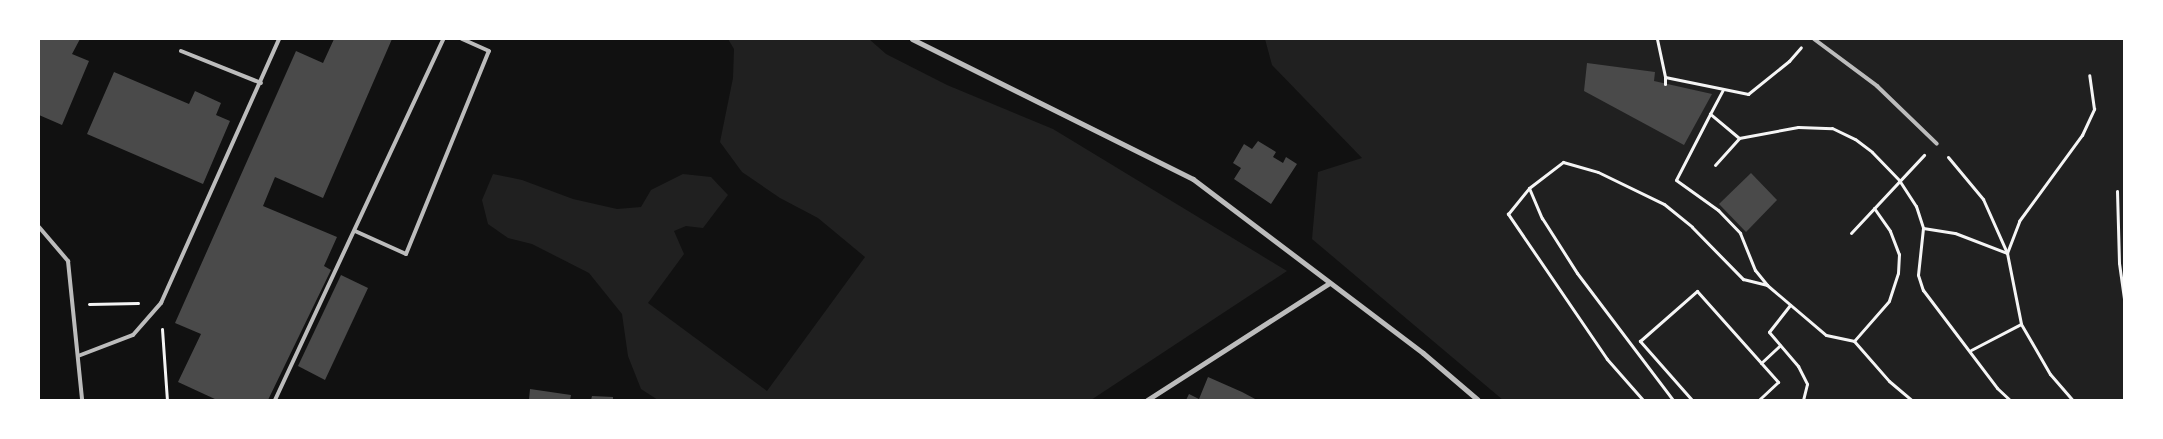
<!DOCTYPE html>
<style>
body{margin:0}
#map{position:relative;width:2163px;height:439px;overflow:hidden;background:#111;font-family:"Varela Round",sans-serif}
div>[style]{position:absolute}
.green>*{inset:0;background:#202020}
.building>*{inset:0;background:#4a4a4a}
.path>*{height:3px;margin:-1.5px;padding:0 1.5px;transform-origin:1.5px;border-radius:1.5px;background:#f5f5f5}
.service>*{height:4px;margin:-2px;padding:0 2px;transform-origin:2px;border-radius:2px;background:#bcbcbc}
.minor>*{height:5px;margin:-2.5px;padding:0 2.5px;transform-origin:2.5px;border-radius:2.5px;background:#bcbcbc}
span{translate:-50% -50%;white-space:nowrap;text-align:center;line-height:1.15;-webkit-text-stroke:4px #fff;paint-order:stroke}
.frame{position:absolute;inset:0;border:40px solid #fff;pointer-events:none}
</style>
<div id="map">
<div class="green">
<i style="clip-path:polygon(728px 39px,869px 39px,886px 54px,947px 85px,1053px 129px,1287px 271px,1091px 400px,658px 400px,641px 389px,628px 356px,622px 314px,589px 273px,532px 244px,508px 238px,488px 224px,482px 200px,493px 174px,522px 180px,573px 199px,617px 209px,641px 207px,651px 190px,683px 174px,711px 177px,728px 195px,703px 228px,686px 226px,674px 231px,684px 254px,648px 303px,767px 391px,865px 257px,818px 218px,780px 198px,742px 172px,720px 142px,733px 78px,734px 49px)"></i>
<i style="clip-path:polygon(1265px 39px,2124px 39px,2124px 400px,1503px 400px,1312px 239px,1318px 172px,1362px 158px,1272px 65px)"></i>
</div>
<div class="building">
<i style="clip-path:polygon(39px 39px,80px 39px,72px 54px,89px 61px,62px 125px,39px 115px)"></i>
<i style="clip-path:polygon(334px 39px,392px 39px,323px 198px,275px 177px,263px 206px,337px 237px,324px 266px,331px 270px,268px 400px,217px 400px,178px 382px,201px 334px,175px 323px,296px 51px,323px 63px)"></i>
<i style="clip-path:polygon(1587px 63px,1655px 72px,1654px 81px,1712px 94px,1684px 145px,1584px 91px)"></i>
<i style="clip-path:polygon(114px 72px,189px 104px,195px 91px,221px 103px,216px 115px,230px 121px,203px 184px,87px 134px)"></i>
<i style="clip-path:polygon(1258px 141px,1276px 152px,1273px 157px,1283px 163px,1286px 157px,1297px 164px,1271px 204px,1234px 179px,1241px 168px,1233px 163px,1244px 144px,1252px 149px)"></i>
<i style="clip-path:polygon(1751px 173px,1777px 200px,1746px 232px,1719px 204px)"></i>
<i style="clip-path:polygon(341px 275px,368px 288px,325px 380px,298px 366px)"></i>
<i style="clip-path:polygon(1208px 377px,1242px 392px,1257px 400px,1186px 400px,1189px 394px,1199px 399px)"></i>
<i style="clip-path:polygon(530px 389px,571px 395px,570px 400px,529px 400px)"></i>
<i style="clip-path:polygon(592px 396px,613px 397px,613px 400px,591px 400px)"></i>
</div>
<div class="path">
<i style="left:1657px;top:39px;width:39px;rotate:78deg"></i>
<i style="left:1665px;top:77px;width:85px;rotate:11.6deg"></i>
<i style="left:1748px;top:94px;width:53px;rotate:-38.8deg"></i>
<i style="left:1789px;top:61px;width:18px;rotate:-49deg"></i>
<i style="left:1665px;top:84px;width:7px;rotate:-90deg"></i>
<i style="left:1710px;top:114px;width:27px;rotate:-62deg"></i>
<i style="left:1739px;top:138px;width:38px;rotate:-140deg"></i>
<i style="left:1710px;top:114px;width:74px;rotate:117.3deg"></i>
<i style="left:1676px;top:180px;width:52px;rotate:35.5deg"></i>
<i style="left:1718px;top:210px;width:32px;rotate:46deg"></i>
<i style="left:1740px;top:233px;width:40px;rotate:68deg"></i>
<i style="left:1755px;top:270px;width:19px;rotate:51deg"></i>
<i style="left:1767px;top:285px;width:77px;rotate:40.3deg"></i>
<i style="left:1826px;top:335px;width:29px;rotate:12deg"></i>
<i style="left:1948px;top:157px;width:55px;rotate:50.2deg"></i>
<i style="left:1983px;top:199px;width:59px;rotate:66deg"></i>
<i style="left:2007px;top:253px;width:72px;rotate:78.8deg"></i>
<i style="left:2021px;top:324px;width:58px;rotate:59.9deg"></i>
<i style="left:2050px;top:374px;width:35px;rotate:49deg"></i>
<i style="left:1715px;top:165px;width:36px;rotate:-48deg"></i>
<i style="left:1739px;top:138px;width:60px;rotate:-10.6deg"></i>
<i style="left:1798px;top:127px;width:34px;rotate:2deg"></i>
<i style="left:1832px;top:128px;width:25px;rotate:26deg"></i>
<i style="left:1855px;top:139px;width:21px;rotate:37deg"></i>
<i style="left:1872px;top:152px;width:39px;rotate:46deg"></i>
<i style="left:1899px;top:180px;width:31px;rotate:57deg"></i>
<i style="left:1916px;top:206px;width:23px;rotate:72deg"></i>
<i style="left:1923px;top:228px;width:47px;rotate:96.1deg"></i>
<i style="left:1918px;top:275px;width:16px;rotate:72deg"></i>
<i style="left:1923px;top:290px;width:123px;rotate:52.9deg"></i>
<i style="left:1997px;top:388px;width:18px;rotate:43deg"></i>
<i style="left:1529px;top:188px;width:33px;rotate:67deg"></i>
<i style="left:1542px;top:218px;width:65px;rotate:57.5deg"></i>
<i style="left:1577px;top:273px;width:159px;rotate:52.9deg"></i>
<i style="left:2117px;top:191px;width:72px;rotate:88.4deg"></i>
<i style="left:2119px;top:263px;width:37px;rotate:82deg"></i>
<i style="left:1874px;top:208px;width:28px;rotate:55deg"></i>
<i style="left:1890px;top:231px;width:25px;rotate:69deg"></i>
<i style="left:1899px;top:254px;width:19px;rotate:93deg"></i>
<i style="left:1898px;top:273px;width:29px;rotate:108deg"></i>
<i style="left:1889px;top:301px;width:53px;rotate:131.2deg"></i>
<i style="left:1854px;top:341px;width:53px;rotate:48.8deg"></i>
<i style="left:1889px;top:381px;width:30px;rotate:40deg"></i>
<i style="left:1923px;top:228px;width:32px;rotate:9deg"></i>
<i style="left:1955px;top:233px;width:56px;rotate:21deg"></i>
<i style="left:2007px;top:253px;width:34px;rotate:-69deg"></i>
<i style="left:2019px;top:221px;width:107px;rotate:-53.8deg"></i>
<i style="left:2082px;top:135px;width:29px;rotate:-65deg"></i>
<i style="left:2094px;top:109px;width:34px;rotate:-98deg"></i>
<i style="left:1851px;top:233px;width:107px;rotate:-46.9deg"></i>
<i style="left:89px;top:304px;width:49px;rotate:-1.2deg"></i>
<i style="left:1790px;top:305px;width:34px;rotate:128deg"></i>
<i style="left:1769px;top:332px;width:45px;rotate:49.5deg"></i>
<i style="left:1798px;top:366px;width:20px;rotate:63deg"></i>
<i style="left:1807px;top:384px;width:16px;rotate:104deg"></i>
<i style="left:162px;top:329px;width:71px;rotate:86deg"></i>
<i style="left:1971px;top:350px;width:56px;rotate:-27.5deg"></i>
<i style="left:1761px;top:363px;width:26px;rotate:-43deg"></i>
<i style="left:1643px;top:400px;width:55px;rotate:-131.3deg"></i>
<i style="left:1607px;top:359px;width:176px;rotate:-124.3deg"></i>
<i style="left:1508px;top:214px;width:33px;rotate:-51deg"></i>
<i style="left:1529px;top:188px;width:43px;rotate:-37.4deg"></i>
<i style="left:1563px;top:162px;width:36px;rotate:16deg"></i>
<i style="left:1598px;top:172px;width:73px;rotate:25.9deg"></i>
<i style="left:1664px;top:204px;width:36px;rotate:39deg"></i>
<i style="left:1692px;top:227px;width:73px;rotate:45.6deg"></i>
<i style="left:1743px;top:279px;width:25px;rotate:14deg"></i>
<i style="left:1692px;top:400px;width:79px;rotate:-131.4deg"></i>
<i style="left:1640px;top:341px;width:76px;rotate:-41.3deg"></i>
<i style="left:1697px;top:291px;width:122px;rotate:48.3deg"></i>
<i style="left:1778px;top:382px;width:26px;rotate:137deg"></i>
</div>
<div class="service">
<i style="left:1814px;top:39px;width:79px;rotate:36.7deg"></i>
<i style="left:1877px;top:86px;width:83px;rotate:44deg"></i>
<i style="left:181px;top:51px;width:86px;rotate:21.8deg"></i>
<i style="left:39px;top:227px;width:45px;rotate:49.5deg"></i>
<i style="left:68px;top:261px;width:140px;rotate:84.2deg"></i>
<i style="left:355px;top:231px;width:56px;rotate:24.3deg"></i>
<i style="left:406px;top:254px;width:219px;rotate:-67.8deg"></i>
<i style="left:489px;top:51px;width:30px;rotate:-156deg"></i>
<i style="left:78px;top:356px;width:59px;rotate:-20.9deg"></i>
<i style="left:133px;top:335px;width:43px;rotate:-48.8deg"></i>
<i style="left:161px;top:303px;width:289px;rotate:-65.9deg"></i>
<i style="left:275px;top:400px;width:398px;rotate:-65deg"></i>
</div>
<div class="minor">
<i style="left:912px;top:39px;width:314px;rotate:26.5deg"></i>
<i style="left:1193px;top:179px;width:288px;rotate:37.1deg"></i>
<i style="left:1423px;top:353px;width:72px;rotate:40.5deg"></i>
<i style="left:1147px;top:400px;width:216px;rotate:-32.7deg"></i>
</div>
<div class="frame"></div>
</div>
